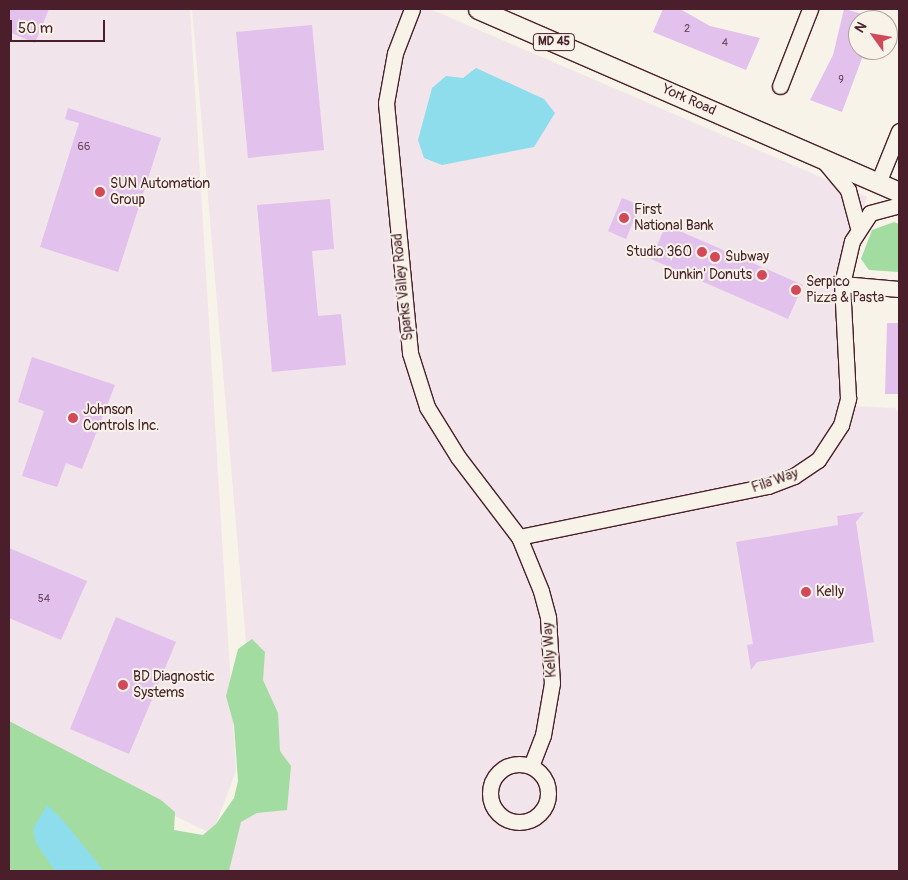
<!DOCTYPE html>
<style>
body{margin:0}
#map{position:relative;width:908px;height:880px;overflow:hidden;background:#f7f3e8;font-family:Pangolin,sans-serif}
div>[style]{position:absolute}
.built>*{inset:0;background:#f1e4ea}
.green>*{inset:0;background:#a2dca1}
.water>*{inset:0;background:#8eddec}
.building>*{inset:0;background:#e2c1ed}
.roads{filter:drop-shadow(1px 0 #4a1f2b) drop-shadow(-1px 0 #4a1f2b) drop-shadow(0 1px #4a1f2b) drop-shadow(0 -1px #4a1f2b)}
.minor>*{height:15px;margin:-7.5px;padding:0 7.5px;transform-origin:7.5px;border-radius:7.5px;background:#f7f3e8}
.minor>.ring{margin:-7.5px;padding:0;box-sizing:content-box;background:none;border:15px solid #f7f3e8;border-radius:50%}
.major>*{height:19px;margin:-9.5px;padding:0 9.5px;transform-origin:9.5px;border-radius:9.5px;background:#f7f3e8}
.dots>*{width:14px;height:14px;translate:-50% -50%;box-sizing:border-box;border:2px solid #f7f3e8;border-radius:50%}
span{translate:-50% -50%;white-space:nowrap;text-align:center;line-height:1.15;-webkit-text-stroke:4px #f7f3e8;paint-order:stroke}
.number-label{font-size:11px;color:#70485c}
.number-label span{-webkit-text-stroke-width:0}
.shield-label span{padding:1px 4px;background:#f7f3e8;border:1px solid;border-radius:4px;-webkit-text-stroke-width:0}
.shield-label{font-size:12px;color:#4a1f2b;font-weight:700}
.street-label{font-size:14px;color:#4a1f2b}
.poi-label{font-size:14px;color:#4a1f2b}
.left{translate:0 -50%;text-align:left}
.right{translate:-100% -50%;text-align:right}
.frame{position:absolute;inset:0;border:10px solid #4a1f2b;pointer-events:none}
.north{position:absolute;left:848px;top:10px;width:50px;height:50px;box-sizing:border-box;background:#f7f3e8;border:1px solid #b29e9c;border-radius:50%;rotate:302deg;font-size:14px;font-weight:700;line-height:20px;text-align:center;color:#4a1f2b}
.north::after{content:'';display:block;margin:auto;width:18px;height:22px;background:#d1495b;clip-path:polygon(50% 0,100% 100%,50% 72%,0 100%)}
.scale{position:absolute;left:10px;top:20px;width:95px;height:22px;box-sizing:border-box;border:2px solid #4a1f2b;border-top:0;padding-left:6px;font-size:15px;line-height:18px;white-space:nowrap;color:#4a1f2b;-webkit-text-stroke:4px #f7f3e8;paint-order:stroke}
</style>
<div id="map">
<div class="built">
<i style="clip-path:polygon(9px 9px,190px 9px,236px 771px,212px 834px,9px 735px)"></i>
<i style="clip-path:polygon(192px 9px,430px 9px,867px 197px,847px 264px,848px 406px,895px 408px,899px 413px,899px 871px,225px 871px,253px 724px)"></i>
</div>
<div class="green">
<i style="clip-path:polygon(894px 222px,899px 224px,899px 272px,869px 270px,861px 259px,872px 230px)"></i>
<i style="clip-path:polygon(252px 639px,265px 652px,263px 680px,278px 713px,280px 751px,291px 766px,287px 810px,257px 813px,241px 822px,229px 871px,9px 871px,9px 721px,161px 800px,175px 812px,174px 830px,203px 835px,216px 824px,234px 798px,238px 781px,234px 725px,226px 696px,238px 649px)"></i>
</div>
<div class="water">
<i style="clip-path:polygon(476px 68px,544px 99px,555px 113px,534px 147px,442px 165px,424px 158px,418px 140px,432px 88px,446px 76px,463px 78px)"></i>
<i style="clip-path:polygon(47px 805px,62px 819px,104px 871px,55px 871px,36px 843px,33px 829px)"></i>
</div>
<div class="building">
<i style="clip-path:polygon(9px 9px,49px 9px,35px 43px,9px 32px)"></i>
<i style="clip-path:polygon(663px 9px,680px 9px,710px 26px,760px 38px,746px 70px,653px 32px)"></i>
<i style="clip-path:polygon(844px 9px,882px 19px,858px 20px,858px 50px,865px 50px,842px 112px,810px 100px,833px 55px)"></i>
<i style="clip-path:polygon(312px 25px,324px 150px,248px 158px,236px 32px)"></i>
<i style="clip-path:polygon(68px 108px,161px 138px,118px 272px,40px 247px,79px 123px,65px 119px)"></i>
<i style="clip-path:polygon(622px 198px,640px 205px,626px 239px,608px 231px)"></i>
<i style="clip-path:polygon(330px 199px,334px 249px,312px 251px,318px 316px,341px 314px,346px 365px,272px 372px,257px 205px)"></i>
<i style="clip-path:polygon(666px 225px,803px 285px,788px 319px,651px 259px)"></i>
<i style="clip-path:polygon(887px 323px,899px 323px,899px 394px,885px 394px)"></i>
<i style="clip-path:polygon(32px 357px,115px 385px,82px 469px,66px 463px,57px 487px,22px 476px,44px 411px,18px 402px)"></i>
<i style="clip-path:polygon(864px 512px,856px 522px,874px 642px,757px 662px,751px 670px,747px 645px,753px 644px,736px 542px,838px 525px,837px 516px)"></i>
<i style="clip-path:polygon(9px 548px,87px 581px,61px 640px,9px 618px)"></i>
<i style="clip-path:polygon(116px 617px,176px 642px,129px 754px,70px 729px)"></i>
</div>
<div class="roads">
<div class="minor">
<i style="left:412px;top:9px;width:47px;rotate:111.1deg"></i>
<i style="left:395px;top:53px;width:51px;rotate:100.2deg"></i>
<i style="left:386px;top:103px;width:251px;rotate:84.5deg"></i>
<i style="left:410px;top:353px;width:57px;rotate:72.5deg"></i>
<i style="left:427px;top:407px;width:59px;rotate:58.2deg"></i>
<i style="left:458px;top:457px;width:101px;rotate:52.7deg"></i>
<i style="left:519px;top:537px;width:58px;rotate:67.8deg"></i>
<i style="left:541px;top:591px;width:28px;rotate:75deg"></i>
<i style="left:548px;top:618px;width:65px;rotate:86.5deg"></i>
<i style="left:552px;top:683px;width:53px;rotate:99.8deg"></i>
<i style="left:543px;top:735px;width:33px;rotate:111deg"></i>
<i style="left:780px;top:86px;width:83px;rotate:-68.7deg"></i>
<i style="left:823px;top:160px;width:39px;rotate:50deg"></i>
<i style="left:848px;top:190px;width:38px;rotate:75deg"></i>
<i style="left:878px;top:183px;width:56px;rotate:-68deg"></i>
<i style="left:842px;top:284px;width:57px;rotate:5deg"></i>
<i style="left:519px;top:537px;width:254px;rotate:-11.6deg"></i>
<i style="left:768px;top:486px;width:28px;rotate:-21deg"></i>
<i style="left:794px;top:476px;width:29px;rotate:-34deg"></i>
<i style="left:818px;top:460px;width:42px;rotate:-56.7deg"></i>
<i style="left:841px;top:425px;width:28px;rotate:-75deg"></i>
<i style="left:848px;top:398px;width:114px;rotate:-93deg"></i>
<i style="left:842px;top:284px;width:44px;rotate:-76.9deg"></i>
<i style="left:852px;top:241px;width:33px;rotate:-57deg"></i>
<i style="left:870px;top:213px;width:30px;rotate:-15deg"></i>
<i class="ring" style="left:490px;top:764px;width:43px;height:43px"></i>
</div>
<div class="major">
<i style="left:478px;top:9px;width:459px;rotate:23.5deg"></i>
</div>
</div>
<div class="dots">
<i style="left:100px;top:192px;background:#d1495b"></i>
<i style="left:624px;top:218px;background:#d1495b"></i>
<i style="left:702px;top:252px;background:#d1495b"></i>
<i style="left:715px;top:257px;background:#d1495b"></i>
<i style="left:762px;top:275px;background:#d1495b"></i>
<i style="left:796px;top:290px;background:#d1495b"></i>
<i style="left:73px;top:418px;background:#d1495b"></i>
<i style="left:806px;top:592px;background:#d1495b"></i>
<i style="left:123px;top:685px;background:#d1495b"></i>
</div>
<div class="number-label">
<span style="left:687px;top:29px">2</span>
<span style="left:725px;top:43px">4</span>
<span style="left:841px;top:80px">9</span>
<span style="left:84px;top:147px">66</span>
<span style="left:44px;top:599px">54</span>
</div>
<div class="shield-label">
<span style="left:554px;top:42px">MD 45</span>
</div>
<div class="street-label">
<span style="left:689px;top:100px;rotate:24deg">York Road</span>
<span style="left:403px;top:287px;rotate:-96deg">Sparks Valley Road</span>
<span style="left:775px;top:481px;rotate:-19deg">Fila Way</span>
<span style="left:550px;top:650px;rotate:-94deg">Kelly Way</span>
</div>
<div class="poi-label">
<span class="left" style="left:110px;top:192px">SUN Automation<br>Group</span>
<span class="left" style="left:634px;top:218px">First<br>National Bank</span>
<span class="right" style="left:692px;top:252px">Studio 360</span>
<span class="left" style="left:725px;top:257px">Subway</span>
<span class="right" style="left:752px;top:275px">Dunkin' Donuts</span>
<span class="left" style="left:806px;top:290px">Serpico<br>Pizza &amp; Pasta</span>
<span class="left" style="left:83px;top:418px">Johnson<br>Controls Inc.</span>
<span class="left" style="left:816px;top:592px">Kelly</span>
<span class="left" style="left:133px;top:685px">BD Diagnostic<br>Systems</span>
</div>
<div class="frame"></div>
<div class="north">N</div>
<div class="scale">50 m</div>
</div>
